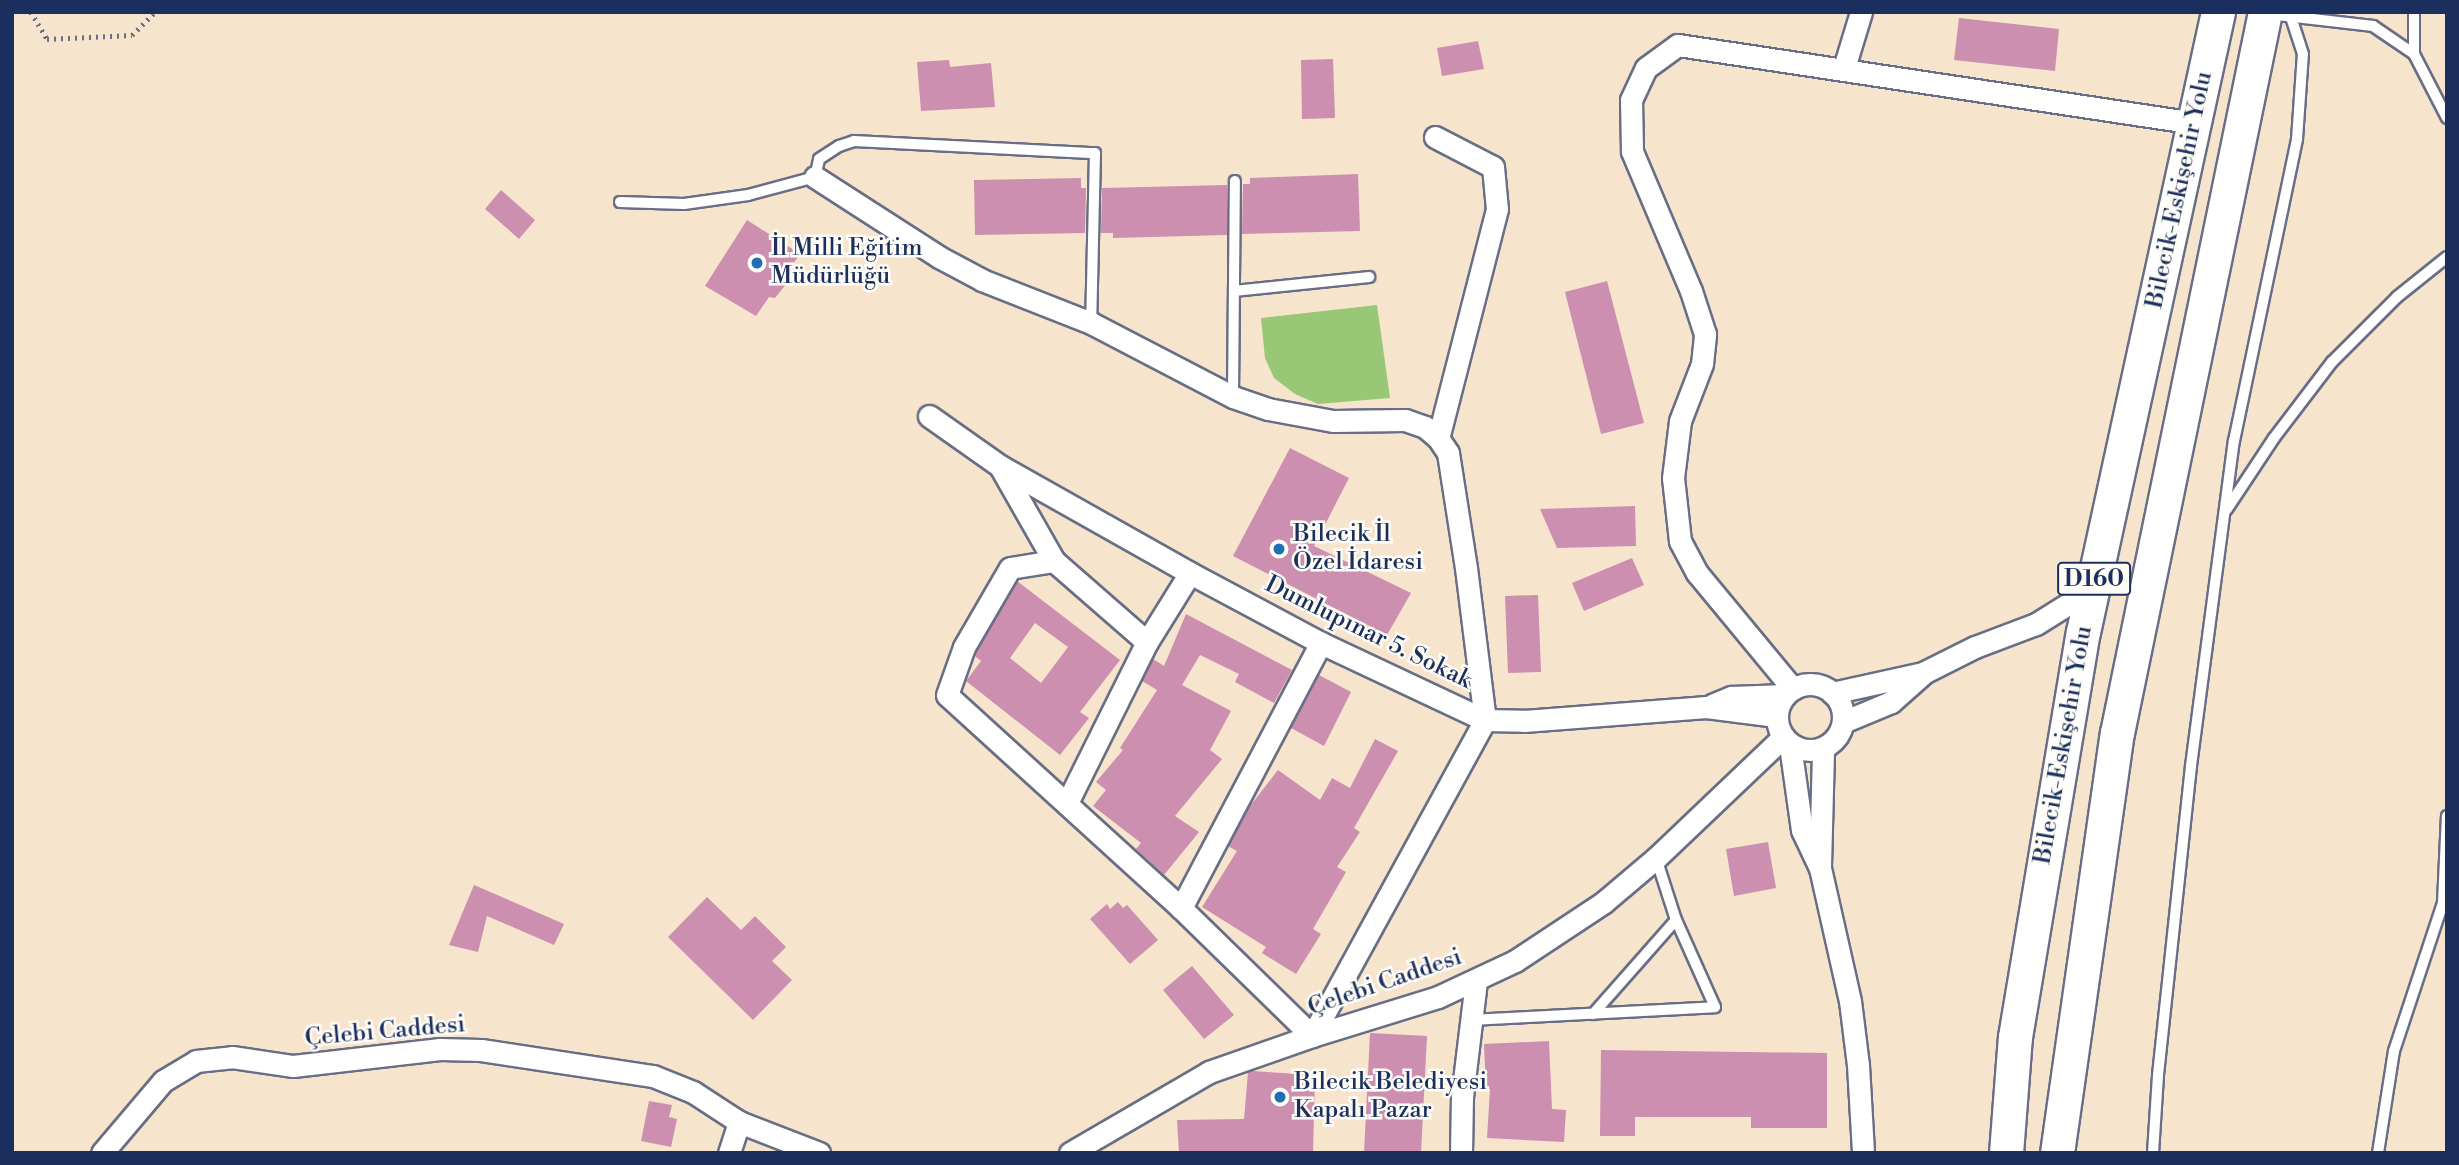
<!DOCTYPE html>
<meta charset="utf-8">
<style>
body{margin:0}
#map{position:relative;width:2459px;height:1165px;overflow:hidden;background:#f7e4cd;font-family:"Libre Bodoni",serif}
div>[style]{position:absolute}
.green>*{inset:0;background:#98c775}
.building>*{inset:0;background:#cc8faf}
.path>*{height:4.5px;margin-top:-2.25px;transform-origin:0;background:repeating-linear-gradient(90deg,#686e85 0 2px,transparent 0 7px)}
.roads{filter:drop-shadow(2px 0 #686e85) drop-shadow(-2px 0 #686e85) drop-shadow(0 2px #686e85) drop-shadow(0 -2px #686e85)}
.lane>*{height:10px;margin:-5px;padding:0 5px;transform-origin:5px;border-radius:5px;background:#fff}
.street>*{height:21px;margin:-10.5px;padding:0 10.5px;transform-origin:10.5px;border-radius:10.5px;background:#fff}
.street>.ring{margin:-10.5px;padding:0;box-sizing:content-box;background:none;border:21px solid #fff;border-radius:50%}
.primary>*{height:33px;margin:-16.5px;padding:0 16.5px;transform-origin:16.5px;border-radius:16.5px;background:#fff}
.dots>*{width:19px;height:19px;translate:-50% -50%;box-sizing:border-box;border:4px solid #fdfcf7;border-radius:50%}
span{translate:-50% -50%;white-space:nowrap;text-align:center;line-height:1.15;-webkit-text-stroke:5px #fdfcf7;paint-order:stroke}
.shield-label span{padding:2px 5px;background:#fdfcf7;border:2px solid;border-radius:5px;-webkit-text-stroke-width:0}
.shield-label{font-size:23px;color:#1b2f5e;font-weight:700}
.street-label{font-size:24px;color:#1b2f5e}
.poi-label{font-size:24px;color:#1b2f5e}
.left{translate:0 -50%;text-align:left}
.frame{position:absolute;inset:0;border:14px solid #1b2f5e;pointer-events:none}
</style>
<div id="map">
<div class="green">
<i style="clip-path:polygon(1377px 305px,1390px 398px,1318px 404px,1295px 394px,1274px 378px,1265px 358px,1261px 318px)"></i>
</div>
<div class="building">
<i style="clip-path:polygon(1959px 18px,2059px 29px,2055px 71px,1954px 60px)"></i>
<i style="clip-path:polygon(1478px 41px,1484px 69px,1442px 76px,1437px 48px)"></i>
<i style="clip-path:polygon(1333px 59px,1335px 118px,1302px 119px,1301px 60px)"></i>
<i style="clip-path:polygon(949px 60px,950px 67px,991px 63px,995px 107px,921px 111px,917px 62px)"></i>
<i style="clip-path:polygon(1358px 174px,1360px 231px,1242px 234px,1243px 184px,1250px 184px,1250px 178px)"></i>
<i style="clip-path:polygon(1081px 178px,1081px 188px,1086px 188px,1085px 233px,975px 235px,974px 180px)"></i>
<i style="clip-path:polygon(1227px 185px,1227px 235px,1113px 238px,1113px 233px,1101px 233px,1102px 188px)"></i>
<i style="clip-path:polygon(501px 190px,535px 220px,519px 239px,485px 209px)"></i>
<i style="clip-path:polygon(747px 220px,800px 254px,788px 271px,791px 278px,775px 298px,769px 297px,756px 316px,705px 286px)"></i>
<i style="clip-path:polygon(1607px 281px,1644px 423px,1601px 434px,1565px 292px)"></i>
<i style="clip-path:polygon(1290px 448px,1349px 478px,1314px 546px,1411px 593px,1387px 635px,1233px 556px)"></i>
<i style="clip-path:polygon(1635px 506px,1636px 546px,1557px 548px,1540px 509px)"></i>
<i style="clip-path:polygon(1632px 558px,1644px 585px,1584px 611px,1572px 583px)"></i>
<i style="clip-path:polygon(evenodd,1017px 581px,1120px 660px,1080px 712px,1089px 718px,1060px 755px,966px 681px,981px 661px,975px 656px,976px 653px,1017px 581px,1035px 623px,1068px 647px,1041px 683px,1010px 658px,1035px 623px)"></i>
<i style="clip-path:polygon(1538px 595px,1541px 672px,1508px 673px,1505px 596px)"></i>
<i style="clip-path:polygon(1186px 614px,1292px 670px,1274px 703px,1235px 682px,1239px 674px,1200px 655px,1182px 685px,1231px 711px,1210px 750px,1222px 759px,1175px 816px,1199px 832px,1164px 875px,1136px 849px,1141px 843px,1093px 806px,1106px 790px,1096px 782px,1123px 750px,1120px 748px,1157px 690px,1142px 681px,1153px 659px,1164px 666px)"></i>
<i style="clip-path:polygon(1319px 675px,1351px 692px,1324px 746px,1291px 728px)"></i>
<i style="clip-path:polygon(1375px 739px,1398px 751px,1354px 828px,1360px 832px,1337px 867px,1346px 872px,1313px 929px,1321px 934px,1296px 974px,1262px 953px,1266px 947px,1202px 907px,1237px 851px,1228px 846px,1250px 806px,1278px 770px,1320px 800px,1332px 778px,1350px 788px)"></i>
<i style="clip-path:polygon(1768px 842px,1776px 888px,1734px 896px,1726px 849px)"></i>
<i style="clip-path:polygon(474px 885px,564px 924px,554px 945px,487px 916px,478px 952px,449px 945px)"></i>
<i style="clip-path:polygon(707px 897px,741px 930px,755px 916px,786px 947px,772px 961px,792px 980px,753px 1020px,668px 937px)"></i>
<i style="clip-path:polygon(1118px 902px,1123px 908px,1127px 905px,1158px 940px,1130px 964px,1090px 919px,1107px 904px,1110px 909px)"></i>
<i style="clip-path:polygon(1192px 966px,1234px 1015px,1204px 1039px,1163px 990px)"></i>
<i style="clip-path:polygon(1370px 1033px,1427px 1036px,1421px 1153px,1364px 1153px)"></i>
<i style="clip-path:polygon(1549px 1041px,1552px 1109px,1566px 1110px,1564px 1142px,1487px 1138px,1490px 1089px,1486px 1089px,1484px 1044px)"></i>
<i style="clip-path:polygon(1601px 1050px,1827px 1053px,1827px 1128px,1751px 1128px,1751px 1117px,1635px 1117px,1635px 1136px,1600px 1136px)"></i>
<i style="clip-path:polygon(1252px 1071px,1315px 1075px,1313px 1153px,1179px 1153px,1177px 1120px,1244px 1119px,1248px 1072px)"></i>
<i style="clip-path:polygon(649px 1101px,672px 1105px,669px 1117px,677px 1119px,671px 1147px,641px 1141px)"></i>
</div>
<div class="path">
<i style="left:31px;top:12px;width:31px;rotate:59deg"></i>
<i style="left:47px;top:39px;width:85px;rotate:-2.7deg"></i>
<i style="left:132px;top:35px;width:33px;rotate:-45deg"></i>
</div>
<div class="roads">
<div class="lane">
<i style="left:2414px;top:12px;width:42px;rotate:90deg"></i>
<i style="left:2414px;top:54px;width:72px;rotate:62.7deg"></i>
<i style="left:2269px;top:14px;width:105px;rotate:6.6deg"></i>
<i style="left:2373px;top:26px;width:50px;rotate:34.3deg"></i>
<i style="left:620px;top:202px;width:64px;rotate:1.8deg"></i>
<i style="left:684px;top:204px;width:65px;rotate:-8deg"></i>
<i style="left:748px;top:195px;width:69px;rotate:-15deg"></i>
<i style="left:815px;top:177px;width:18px;rotate:-77deg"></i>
<i style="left:819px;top:159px;width:24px;rotate:-33deg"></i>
<i style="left:839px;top:146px;width:16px;rotate:-18deg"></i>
<i style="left:854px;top:141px;width:241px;rotate:2.9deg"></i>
<i style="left:1095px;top:153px;width:170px;rotate:91.3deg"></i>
<i style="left:1234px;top:291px;width:136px;rotate:-5.9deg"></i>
<i style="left:1233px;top:397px;width:216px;rotate:-89.5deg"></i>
<i style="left:2227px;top:509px;width:85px;rotate:-56.5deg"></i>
<i style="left:2274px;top:438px;width:96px;rotate:-52.7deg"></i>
<i style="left:2332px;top:362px;width:92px;rotate:-45deg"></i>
<i style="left:2397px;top:297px;width:64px;rotate:-38.7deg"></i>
<i style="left:1593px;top:1014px;width:125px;rotate:-48.6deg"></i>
<i style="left:1471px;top:1020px;width:244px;rotate:-3deg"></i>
<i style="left:1715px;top:1007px;width:95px;rotate:-114.1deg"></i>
<i style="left:1676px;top:920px;width:65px;rotate:-107.9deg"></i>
<i style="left:2153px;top:1153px;width:78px;rotate:-86.3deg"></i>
<i style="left:2158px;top:1075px;width:311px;rotate:-83.9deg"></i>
<i style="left:2191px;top:766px;width:328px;rotate:-82.5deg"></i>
<i style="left:2234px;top:441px;width:309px;rotate:-78.2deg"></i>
<i style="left:2297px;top:139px;width:85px;rotate:-86deg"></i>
<i style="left:2303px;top:54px;width:39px;rotate:-108deg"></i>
<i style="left:2378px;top:1153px;width:103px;rotate:-81.1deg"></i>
<i style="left:2394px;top:1051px;width:156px;rotate:-71.7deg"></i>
<i style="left:2443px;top:903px;width:87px;rotate:-87.4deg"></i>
</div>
<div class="street">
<i style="left:1844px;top:68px;width:59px;rotate:-73.1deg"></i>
<i style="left:1435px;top:137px;width:65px;rotate:27.3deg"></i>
<i style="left:1493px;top:167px;width:42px;rotate:84.6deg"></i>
<i style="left:1497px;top:209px;width:236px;rotate:104.4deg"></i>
<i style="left:815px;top:177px;width:148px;rotate:32.8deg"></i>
<i style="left:939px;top:257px;width:49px;rotate:28.1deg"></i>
<i style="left:982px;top:280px;width:117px;rotate:21.5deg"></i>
<i style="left:1091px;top:323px;width:160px;rotate:27.5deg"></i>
<i style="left:1233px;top:397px;width:37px;rotate:19deg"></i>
<i style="left:1268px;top:409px;width:66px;rotate:10.5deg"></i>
<i style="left:1333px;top:421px;width:72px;rotate:-0.8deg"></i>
<i style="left:1405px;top:420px;width:21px;rotate:19deg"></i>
<i style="left:1425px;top:427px;width:17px;rotate:40deg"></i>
<i style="left:1438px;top:438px;width:18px;rotate:56deg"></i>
<i style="left:1448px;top:453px;width:116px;rotate:81.1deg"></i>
<i style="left:1466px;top:568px;width:153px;rotate:82.9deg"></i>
<i style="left:1485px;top:720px;width:360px;rotate:118.7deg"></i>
<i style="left:1312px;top:1036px;width:183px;rotate:-135.7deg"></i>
<i style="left:1181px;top:908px;width:316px;rotate:-137.7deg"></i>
<i style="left:947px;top:695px;width:51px;rotate:-70.5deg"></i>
<i style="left:964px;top:647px;width:91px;rotate:-59.8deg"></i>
<i style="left:1010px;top:568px;width:45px;rotate:-9deg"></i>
<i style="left:929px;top:416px;width:87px;rotate:35.2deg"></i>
<i style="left:1000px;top:466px;width:218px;rotate:29.4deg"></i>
<i style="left:1190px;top:573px;width:149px;rotate:28.1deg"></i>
<i style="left:1321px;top:643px;width:181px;rotate:25.2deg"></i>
<i style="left:1485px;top:720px;width:39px;rotate:1deg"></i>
<i style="left:1524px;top:721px;width:183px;rotate:-4.4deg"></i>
<i style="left:1706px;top:707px;width:71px;rotate:7.3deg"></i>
<i style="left:1001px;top:468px;width:107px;rotate:60.3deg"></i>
<i style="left:1054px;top:561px;width:123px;rotate:41.1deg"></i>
<i class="ring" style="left:1777px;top:684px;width:45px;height:45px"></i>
<i style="left:1793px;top:689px;width:151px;rotate:-129.6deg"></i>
<i style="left:1697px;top:573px;width:36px;rotate:-118deg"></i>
<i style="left:1680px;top:541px;width:63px;rotate:-96.3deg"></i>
<i style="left:1673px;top:478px;width:57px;rotate:-83deg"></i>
<i style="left:1680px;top:421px;width:61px;rotate:-68.9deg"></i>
<i style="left:1702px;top:364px;width:30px;rotate:-84deg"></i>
<i style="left:1705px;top:334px;width:45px;rotate:-108deg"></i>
<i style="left:1691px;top:291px;width:152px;rotate:-112.9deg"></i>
<i style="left:1632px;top:151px;width:51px;rotate:-91.1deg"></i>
<i style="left:1631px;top:100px;width:35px;rotate:-65deg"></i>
<i style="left:1646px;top:68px;width:39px;rotate:-36deg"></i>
<i style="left:1678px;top:45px;width:523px;rotate:8.58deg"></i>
<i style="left:1832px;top:693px;width:93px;rotate:-12.4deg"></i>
<i style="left:1712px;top:705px;width:21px;rotate:-23deg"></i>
<i style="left:1731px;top:697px;width:54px;rotate:-2.1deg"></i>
<i style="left:1843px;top:722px;width:52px;rotate:-22.6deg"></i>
<i style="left:1891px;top:702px;width:45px;rotate:-41.4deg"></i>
<i style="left:1925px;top:672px;width:56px;rotate:-26.6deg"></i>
<i style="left:1975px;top:647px;width:65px;rotate:-20.7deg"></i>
<i style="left:2036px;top:624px;width:66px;rotate:-32deg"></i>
<i style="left:1790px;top:745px;width:86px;rotate:82deg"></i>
<i style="left:1802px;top:830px;width:42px;rotate:64.7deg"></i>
<i style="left:1820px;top:868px;width:136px;rotate:77.3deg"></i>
<i style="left:1850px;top:1001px;width:64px;rotate:82.9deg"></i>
<i style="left:1858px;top:1065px;width:88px;rotate:86.7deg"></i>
<i style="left:1067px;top:803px;width:180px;rotate:-63.6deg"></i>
<i style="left:1147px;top:642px;width:81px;rotate:-58.1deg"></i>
<i style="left:1820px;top:866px;width:118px;rotate:-88.5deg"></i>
<i style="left:1181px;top:908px;width:300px;rotate:-62.2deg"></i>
<i style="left:102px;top:1153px;width:94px;rotate:-49.7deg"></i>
<i style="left:163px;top:1081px;width:39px;rotate:-31deg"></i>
<i style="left:196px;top:1061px;width:36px;rotate:-6deg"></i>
<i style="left:232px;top:1057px;width:62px;rotate:8.4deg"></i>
<i style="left:293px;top:1066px;width:148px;rotate:-6.6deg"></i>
<i style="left:440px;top:1049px;width:41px;rotate:1.4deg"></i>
<i style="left:481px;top:1050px;width:174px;rotate:8.6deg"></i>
<i style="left:653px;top:1076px;width:43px;rotate:21.8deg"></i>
<i style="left:693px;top:1092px;width:55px;rotate:33.1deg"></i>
<i style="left:739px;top:1122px;width:86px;rotate:21.2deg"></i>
<i style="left:729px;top:1153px;width:33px;rotate:-72deg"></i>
<i style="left:1070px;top:1153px;width:161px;rotate:-30.2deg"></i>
<i style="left:1209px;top:1072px;width:109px;rotate:-19.3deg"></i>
<i style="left:1312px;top:1036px;width:132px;rotate:-17.2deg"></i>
<i style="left:1438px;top:997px;width:85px;rotate:-25.1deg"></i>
<i style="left:1515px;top:961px;width:107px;rotate:-33.5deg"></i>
<i style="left:1604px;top:902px;width:68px;rotate:-40.2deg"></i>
<i style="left:1656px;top:858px;width:175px;rotate:-43.6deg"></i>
<i style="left:1461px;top:1153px;width:56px;rotate:-89deg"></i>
<i style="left:1462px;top:1097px;width:117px;rotate:-83.1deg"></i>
</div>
<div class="primary">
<i style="left:2006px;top:1153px;width:116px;rotate:-85.6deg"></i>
<i style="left:2015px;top:1037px;width:411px;rotate:-80.5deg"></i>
<i style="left:2083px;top:632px;width:635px;rotate:-77.72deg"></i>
<i style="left:2057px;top:1153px;width:424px;rotate:-81.9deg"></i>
<i style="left:2117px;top:733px;width:736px;rotate:-78.4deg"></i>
</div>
</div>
<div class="dots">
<i style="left:757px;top:263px;background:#1f6fb2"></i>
<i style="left:1279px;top:549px;background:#1f6fb2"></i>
<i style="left:1280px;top:1097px;background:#1f6fb2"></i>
</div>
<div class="shield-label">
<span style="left:2094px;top:579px">D160</span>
</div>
<div class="street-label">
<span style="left:2180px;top:190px;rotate:-78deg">Bilecik-Eskişehir Yolu</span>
<span style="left:1368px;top:633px;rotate:26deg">Dumlupınar 5. Sokak</span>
<span style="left:2064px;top:745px;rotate:-80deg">Bilecik-Eskişehir Yolu</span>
<span style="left:1385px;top:983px;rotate:-19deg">Çelebi Caddesi</span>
<span style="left:385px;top:1032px;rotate:-5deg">Çelebi Caddesi</span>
</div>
<div class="poi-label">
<span class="left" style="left:771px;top:263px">İl Milli Eğitim<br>Müdürlüğü</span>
<span class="left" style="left:1293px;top:549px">Bilecik İl<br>Özel İdaresi</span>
<span class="left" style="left:1294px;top:1097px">Bilecik Belediyesi<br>Kapalı Pazar</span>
</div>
<div class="frame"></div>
</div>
